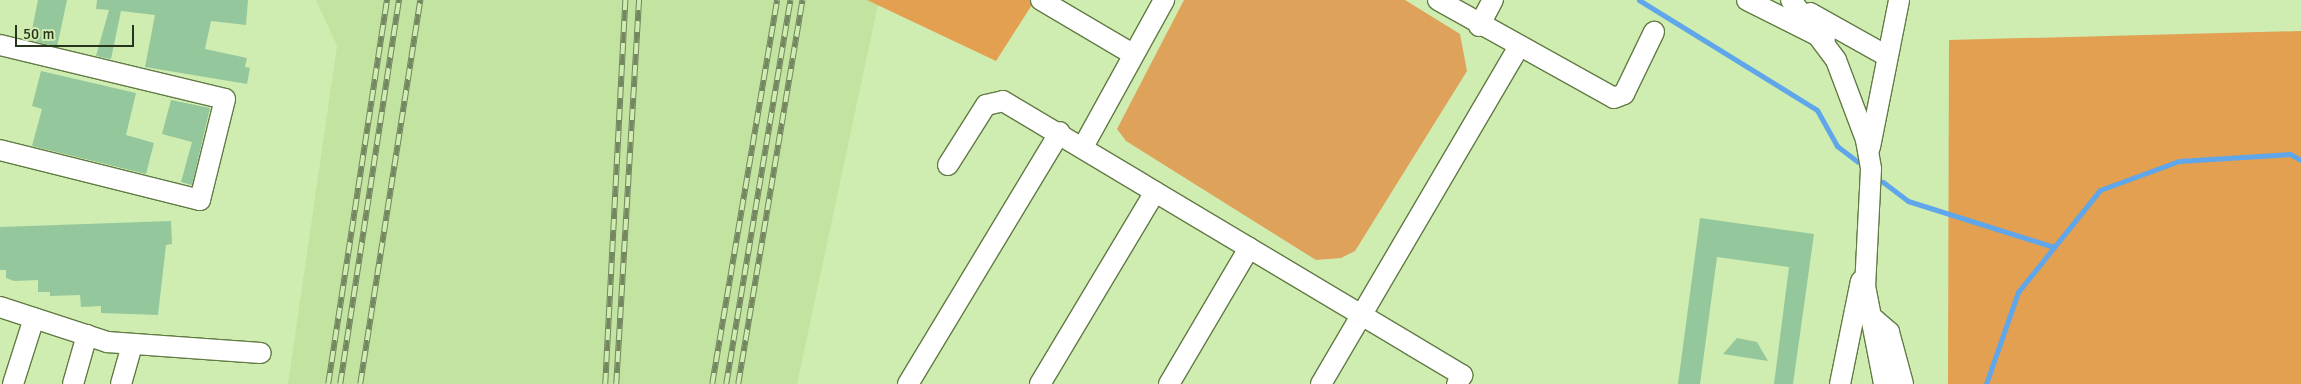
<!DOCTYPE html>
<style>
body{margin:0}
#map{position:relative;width:2301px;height:384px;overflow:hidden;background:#cfecb1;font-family:Signika,sans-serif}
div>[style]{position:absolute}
.built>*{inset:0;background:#c3e3a1}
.green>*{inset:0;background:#dfa25a}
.forest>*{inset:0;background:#e2a050}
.stream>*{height:5px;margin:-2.5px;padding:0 2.5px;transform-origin:2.5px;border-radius:2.5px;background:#5fa6eb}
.building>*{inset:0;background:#94c89c}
.roads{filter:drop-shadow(1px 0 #627b45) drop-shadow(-1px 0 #627b45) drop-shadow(0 1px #627b45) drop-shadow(0 -1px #627b45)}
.minor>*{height:20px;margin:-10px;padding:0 10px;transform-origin:10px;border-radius:10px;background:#fff}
.rail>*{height:5.5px;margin-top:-2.75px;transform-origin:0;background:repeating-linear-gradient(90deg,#cfecb1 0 11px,#748760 0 22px);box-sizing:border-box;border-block:1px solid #748760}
span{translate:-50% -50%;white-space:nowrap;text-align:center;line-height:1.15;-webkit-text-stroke:4px #cfecb1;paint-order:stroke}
.scale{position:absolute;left:15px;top:25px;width:119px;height:22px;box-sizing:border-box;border:2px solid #29341d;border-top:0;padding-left:6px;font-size:15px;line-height:18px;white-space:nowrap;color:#29341d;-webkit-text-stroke:4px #cfecb1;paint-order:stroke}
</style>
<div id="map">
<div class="built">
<i style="clip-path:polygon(316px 0,879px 0,797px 384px,288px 384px,337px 46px)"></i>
</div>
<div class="green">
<i style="clip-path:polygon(1184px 0,1405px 0,1460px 34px,1467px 71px,1355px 251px,1341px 258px,1316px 260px,1126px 141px,1117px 129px)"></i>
</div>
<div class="forest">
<i style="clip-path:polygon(867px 0,1035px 0,996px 61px)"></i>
<i style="clip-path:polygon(2301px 31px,2301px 384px,1948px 384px,1949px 40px)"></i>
</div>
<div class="stream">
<i style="left:1639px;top:0;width:209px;rotate:31.7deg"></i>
<i style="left:1817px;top:110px;width:41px;rotate:60.9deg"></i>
<i style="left:1837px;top:146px;width:26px;rotate:37deg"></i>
<i style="left:1883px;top:182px;width:31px;rotate:37deg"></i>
<i style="left:1908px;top:201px;width:153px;rotate:17.5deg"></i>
<i style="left:1986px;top:384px;width:97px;rotate:-70.8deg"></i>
<i style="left:2018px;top:292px;width:131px;rotate:-51.2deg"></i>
<i style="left:2100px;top:190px;width:84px;rotate:-20.2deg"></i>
<i style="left:2179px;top:161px;width:111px;rotate:-3.6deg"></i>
<i style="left:2290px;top:154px;width:13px;rotate:29deg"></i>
</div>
<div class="building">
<i style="clip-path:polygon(38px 0,67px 0,57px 47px,30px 40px)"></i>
<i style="clip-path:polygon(97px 0,248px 0,246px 25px,211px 21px,205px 49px,247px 58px,245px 67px,250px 68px,247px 84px,145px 67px,155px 15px,121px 11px,111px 59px,96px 56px,109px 10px,96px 9px)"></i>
<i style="clip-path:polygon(41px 71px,136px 93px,126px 135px,154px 143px,146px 174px,32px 146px,42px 109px,32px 106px)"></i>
<i style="clip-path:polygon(171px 100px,210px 108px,192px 185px,181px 182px,192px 142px,162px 134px)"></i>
<i style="clip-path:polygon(1700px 218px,1814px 234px,1793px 384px,1774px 384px,1789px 267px,1717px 257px,1700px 384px,1678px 384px)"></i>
<i style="clip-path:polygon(171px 221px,172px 244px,166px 245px,158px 315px,101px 313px,101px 306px,81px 307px,80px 295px,50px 296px,50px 292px,38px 292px,38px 280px,14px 281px,6px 278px,6px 270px,0 270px,0 227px)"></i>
<i style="clip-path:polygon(1737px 338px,1757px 342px,1768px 361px,1723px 354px)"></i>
</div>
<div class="roads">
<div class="minor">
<i style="left:1041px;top:0;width:104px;rotate:30.5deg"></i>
<i style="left:1438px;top:0;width:201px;rotate:29.1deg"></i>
<i style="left:1614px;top:98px;width:11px;rotate:-22deg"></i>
<i style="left:1624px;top:94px;width:69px;rotate:-64.2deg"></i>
<i style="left:1747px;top:0;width:87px;rotate:26.6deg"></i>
<i style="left:1791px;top:0;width:75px;rotate:53.1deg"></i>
<i style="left:1836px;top:60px;width:85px;rotate:69.4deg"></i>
<i style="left:1866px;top:140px;width:29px;rotate:80deg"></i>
<i style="left:1871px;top:169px;width:117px;rotate:92.9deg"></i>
<i style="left:1865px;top:286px;width:100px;rotate:79deg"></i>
<i style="left:1810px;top:13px;width:88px;rotate:29.2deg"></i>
<i style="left:1479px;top:26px;width:30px;rotate:-62deg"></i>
<i style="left:0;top:45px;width:231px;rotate:13.5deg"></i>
<i style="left:225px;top:99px;width:104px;rotate:103.9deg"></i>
<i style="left:200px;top:200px;width:206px;rotate:-166deg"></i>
<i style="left:1083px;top:147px;width:168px;rotate:-61.1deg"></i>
<i style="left:1870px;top:147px;width:150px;rotate:-78.8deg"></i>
<i style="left:948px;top:165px;width:71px;rotate:-57.7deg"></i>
<i style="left:986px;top:105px;width:17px;rotate:-13deg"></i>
<i style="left:1003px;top:101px;width:535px;rotate:30.84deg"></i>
<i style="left:1462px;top:375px;width:10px;rotate:119deg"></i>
<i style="left:0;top:307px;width:113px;rotate:18.1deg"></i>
<i style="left:107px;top:342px;width:154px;rotate:4.1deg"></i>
<i style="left:1874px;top:319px;width:20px;rotate:41deg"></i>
<i style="left:1889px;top:332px;width:54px;rotate:74.9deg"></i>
<i style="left:13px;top:384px;width:69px;rotate:-72.3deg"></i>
<i style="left:73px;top:384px;width:51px;rotate:-74.1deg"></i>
<i style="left:121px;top:384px;width:41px;rotate:-74.2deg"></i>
<i style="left:908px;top:384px;width:294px;rotate:-58.9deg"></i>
<i style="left:1040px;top:384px;width:224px;rotate:-59.1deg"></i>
<i style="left:1169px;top:384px;width:158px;rotate:-59.5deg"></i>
<i style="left:1321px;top:384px;width:392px;rotate:-59.6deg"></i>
<i style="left:1840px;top:384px;width:105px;rotate:-78.5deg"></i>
</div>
</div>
<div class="rail">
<i style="left:328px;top:384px;width:389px;rotate:-81.3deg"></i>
<i style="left:340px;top:384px;width:389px;rotate:-81.3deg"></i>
<i style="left:360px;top:384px;width:389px;rotate:-81.1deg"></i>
<i style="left:605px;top:384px;width:385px;rotate:-87deg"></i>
<i style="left:616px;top:384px;width:385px;rotate:-86.6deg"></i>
<i style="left:712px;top:384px;width:389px;rotate:-80.4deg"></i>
<i style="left:726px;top:384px;width:389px;rotate:-80.5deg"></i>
<i style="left:738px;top:384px;width:389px;rotate:-80.5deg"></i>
</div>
<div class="scale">50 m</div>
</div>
